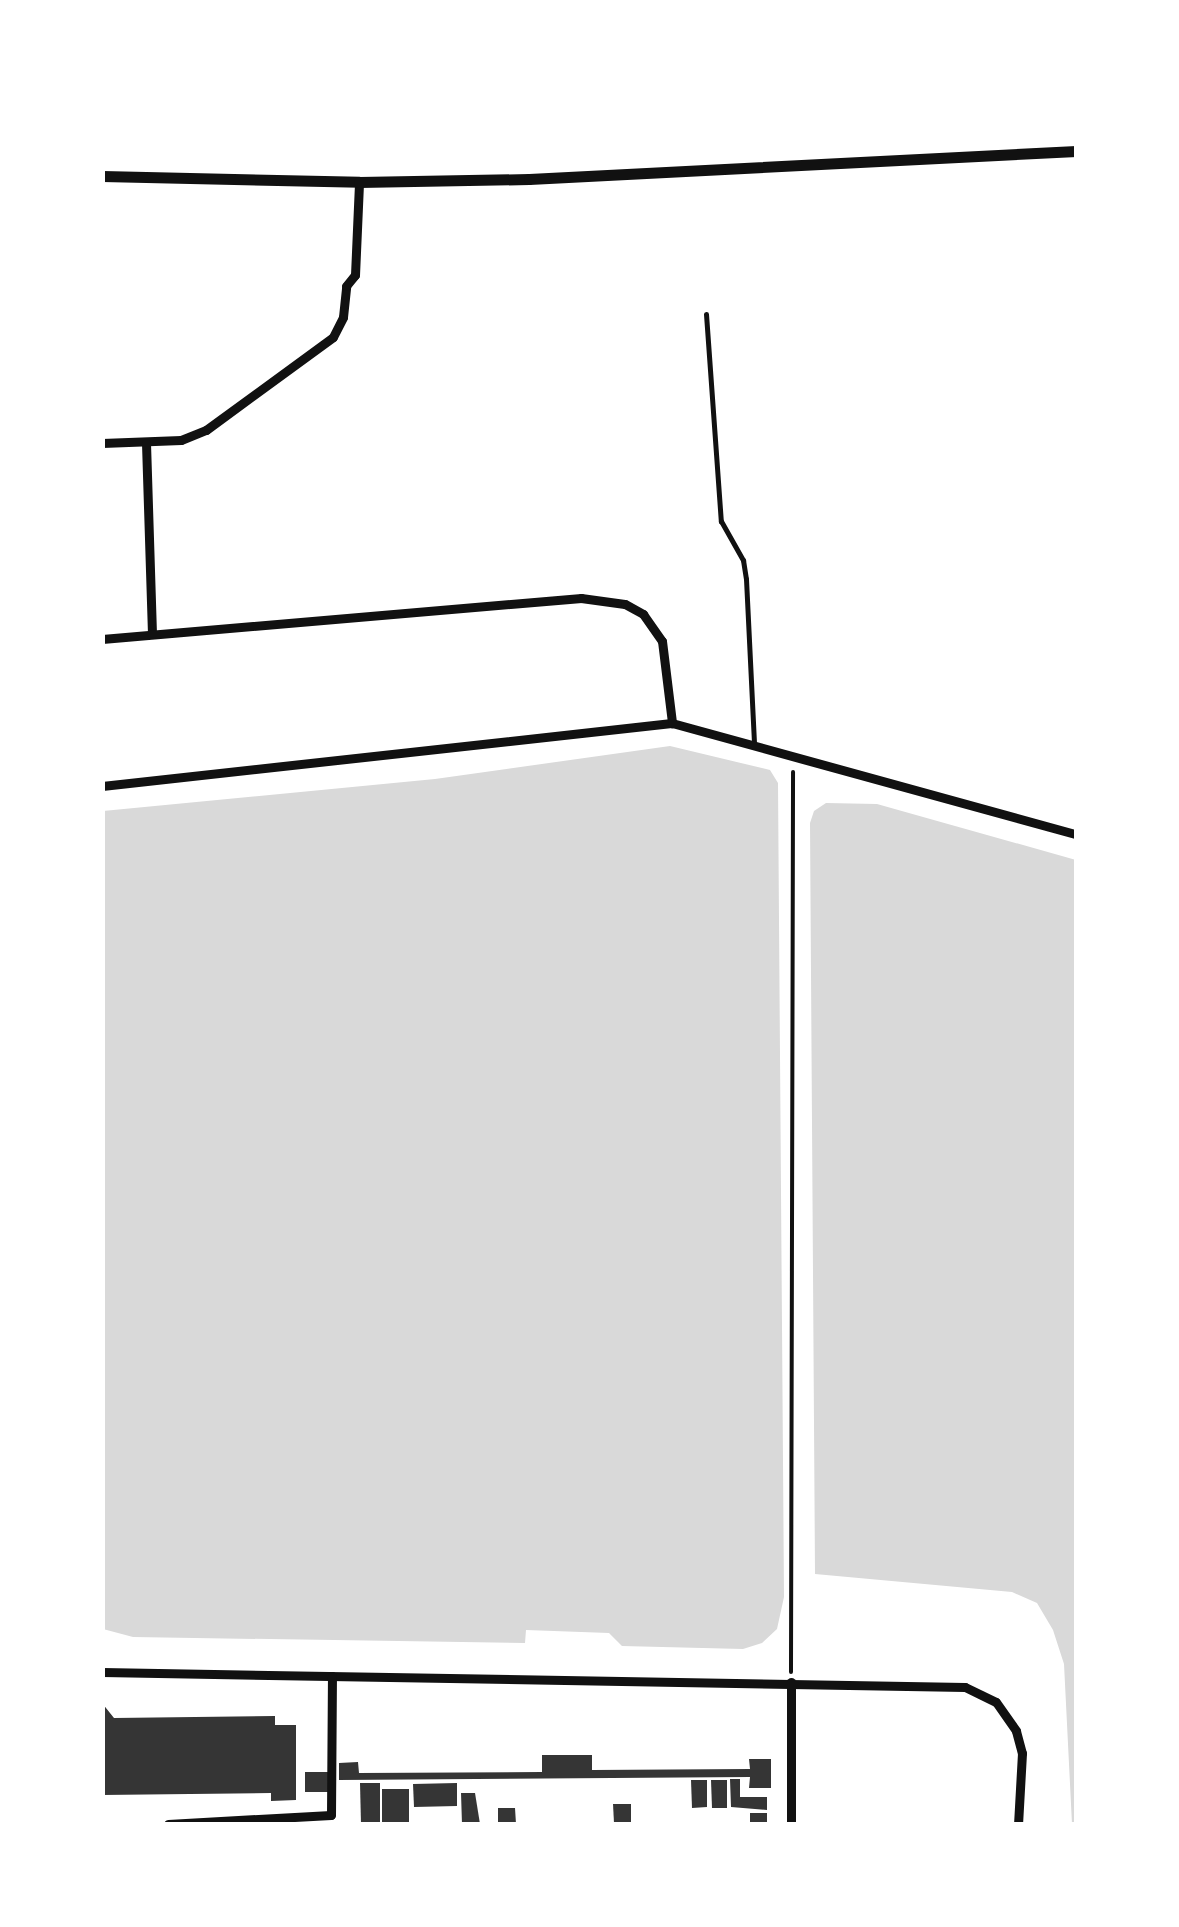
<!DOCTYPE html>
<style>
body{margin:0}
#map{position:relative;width:1179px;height:1927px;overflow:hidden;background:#fff;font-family:"Crimson Pro",serif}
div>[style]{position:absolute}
.water>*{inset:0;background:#d9d9d9}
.building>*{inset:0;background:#353535}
.path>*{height:4px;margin:-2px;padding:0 2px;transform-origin:2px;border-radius:2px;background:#111}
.service>*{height:5px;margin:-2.5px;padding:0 2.5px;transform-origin:2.5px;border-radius:2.5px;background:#111}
.minor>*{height:9px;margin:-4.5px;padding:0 4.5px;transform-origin:4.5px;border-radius:4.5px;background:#111}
.tertiary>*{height:11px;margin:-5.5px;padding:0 5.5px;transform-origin:5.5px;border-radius:5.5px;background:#111}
span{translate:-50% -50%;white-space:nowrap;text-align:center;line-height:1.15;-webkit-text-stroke:8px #fff;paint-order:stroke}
.frame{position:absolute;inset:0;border:105px solid #fff;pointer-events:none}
</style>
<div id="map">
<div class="water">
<i style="clip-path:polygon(670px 746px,770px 770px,778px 783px,784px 1597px,777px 1629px,762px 1643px,743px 1649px,622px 1646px,609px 1633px,526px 1630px,525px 1643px,133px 1637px,103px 1629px,103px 811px,435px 779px)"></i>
<i style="clip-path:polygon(826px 803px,877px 804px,1076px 860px,1076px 1824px,1072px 1824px,1064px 1664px,1053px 1630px,1037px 1603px,1012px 1592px,815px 1574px,810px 823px,814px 811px)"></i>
</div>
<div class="building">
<i style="clip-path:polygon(102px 1703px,114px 1718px,275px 1716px,275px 1725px,296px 1725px,296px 1800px,271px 1801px,271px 1793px,102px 1795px)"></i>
<i style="clip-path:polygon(542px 1755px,592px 1755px,592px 1770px,750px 1769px,749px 1759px,771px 1759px,771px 1788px,749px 1788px,750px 1777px,339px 1780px,339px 1763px,358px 1762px,359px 1773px,542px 1772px)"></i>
<i style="clip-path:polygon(305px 1772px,330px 1772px,331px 1792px,305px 1792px)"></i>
<i style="clip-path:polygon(730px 1779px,740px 1779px,740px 1797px,767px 1797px,767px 1810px,731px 1807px)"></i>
<i style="clip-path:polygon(691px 1780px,707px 1780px,707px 1807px,692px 1808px)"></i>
<i style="clip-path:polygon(711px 1780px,727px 1780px,727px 1808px,712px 1808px)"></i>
<i style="clip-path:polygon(360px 1783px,380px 1783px,380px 1824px,361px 1824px)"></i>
<i style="clip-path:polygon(457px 1783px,457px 1806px,414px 1807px,413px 1784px)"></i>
<i style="clip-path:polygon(382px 1789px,409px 1789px,409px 1824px,382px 1824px)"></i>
<i style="clip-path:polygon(461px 1793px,475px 1793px,480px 1824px,462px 1824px)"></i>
<i style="clip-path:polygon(613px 1804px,631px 1804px,631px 1823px,614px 1823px)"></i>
<i style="clip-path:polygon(498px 1808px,515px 1808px,516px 1824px,498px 1824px)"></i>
<i style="clip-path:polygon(750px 1813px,767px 1813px,767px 1824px,750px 1824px)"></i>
</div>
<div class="path">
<i style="left:791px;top:1672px;width:900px;rotate:-89.87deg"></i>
</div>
<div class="service">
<i style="left:706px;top:314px;width:208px;rotate:85.9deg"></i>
<i style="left:721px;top:521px;width:45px;rotate:60.6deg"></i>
<i style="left:743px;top:560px;width:19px;rotate:81deg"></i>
<i style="left:746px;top:579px;width:165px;rotate:87.2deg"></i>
</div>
<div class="minor">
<i style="left:102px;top:443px;width:79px;rotate:-2.2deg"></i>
<i style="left:181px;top:440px;width:27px;rotate:-22deg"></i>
<i style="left:206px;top:430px;width:157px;rotate:-36.2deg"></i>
<i style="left:333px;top:337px;width:22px;rotate:-63deg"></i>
<i style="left:343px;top:317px;width:31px;rotate:-84deg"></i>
<i style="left:346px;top:286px;width:14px;rotate:-51deg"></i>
<i style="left:355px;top:275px;width:93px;rotate:-87.5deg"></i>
<i style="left:146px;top:443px;width:190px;rotate:88.2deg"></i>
<i style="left:102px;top:639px;width:481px;rotate:-4.9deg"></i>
<i style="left:581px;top:598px;width:44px;rotate:7.8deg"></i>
<i style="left:625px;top:604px;width:21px;rotate:29deg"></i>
<i style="left:643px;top:614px;width:33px;rotate:55deg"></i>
<i style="left:662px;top:641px;width:83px;rotate:83deg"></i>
<i style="left:102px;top:786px;width:573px;rotate:-6.31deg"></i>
<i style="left:672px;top:723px;width:419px;rotate:15.4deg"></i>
<i style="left:102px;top:1672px;width:863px;rotate:1deg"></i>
<i style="left:965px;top:1687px;width:34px;rotate:26deg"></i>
<i style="left:996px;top:1702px;width:35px;rotate:55deg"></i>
<i style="left:1016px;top:1731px;width:23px;rotate:75deg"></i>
<i style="left:1022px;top:1753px;width:71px;rotate:93.2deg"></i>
<i style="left:791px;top:1682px;width:142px;rotate:90deg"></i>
<i style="left:168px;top:1824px;width:163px;rotate:-3.2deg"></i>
<i style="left:331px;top:1815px;width:139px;rotate:-89.6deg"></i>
</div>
<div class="tertiary">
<i style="left:102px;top:176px;width:257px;rotate:1.3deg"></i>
<i style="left:359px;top:182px;width:170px;rotate:-1deg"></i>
<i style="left:529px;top:179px;width:548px;rotate:-2.93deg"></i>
</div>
<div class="frame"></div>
</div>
